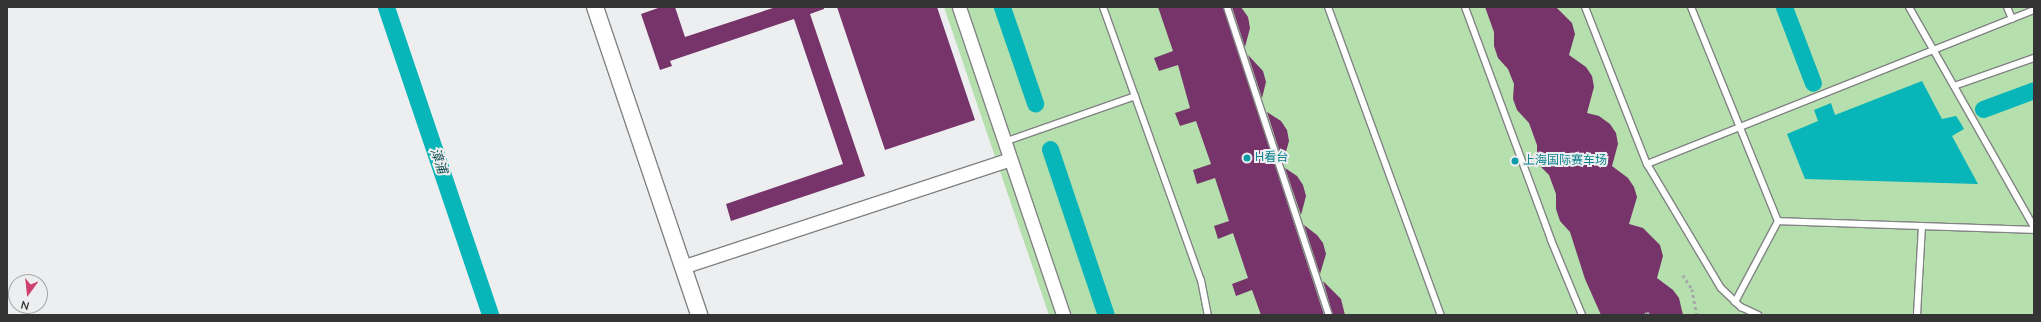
<!DOCTYPE html>
<meta charset="utf-8">
<style>
body{margin:0}
#map{position:relative;width:2041px;height:322px;overflow:hidden;background:#edeeef;font-family:"Nunito Sans","Noto Sans SC",sans-serif}
div>[style]{position:absolute}
.green>*{inset:0;background:#b5dfad}
.water>*{inset:0;background:#08b5b8}
.canal>*{height:17px;margin:-8.5px;padding:0 8.5px;transform-origin:8.5px;border-radius:8.5px;background:#08b5b8}
.building>*{inset:0;background:#76346b}
.path>*{height:2.5px;margin-top:-1.25px;transform-origin:0;background:repeating-linear-gradient(90deg,#a8a9a9 0 3px,transparent 0 6px)}
.roads{filter:drop-shadow(1px 0 #828384) drop-shadow(-1px 0 #828384) drop-shadow(0 1px #828384) drop-shadow(0 -1px #828384)}
.service>*{height:6px;margin:-3px;padding:0 3px;transform-origin:3px;border-radius:3px;background:#fff}
.minor>*{height:13px;margin:-6.5px;padding:0 6.5px;transform-origin:6.5px;border-radius:6.5px;background:#fff}
.tertiary>*{height:16px;margin:-8px;padding:0 8px;transform-origin:8px;border-radius:8px;background:#fff}
.dots>*{width:11px;height:11px;translate:-50% -50%;box-sizing:border-box;border:2px solid #edeeef;border-radius:50%}
span{translate:-50% -50%;white-space:nowrap;text-align:center;line-height:1.15;-webkit-text-stroke:4px #edeeef;paint-order:stroke}
.culture-label{font-size:12px;color:#0d838f}
.left{translate:0 -50%;text-align:left}
.water-label{font-size:13px;color:#145152;font-style:italic}
.frame{position:absolute;inset:0;border:8px solid #343434;pointer-events:none}
.north{position:absolute;left:8px;top:274px;width:40px;height:40px;box-sizing:border-box;background:#edeeef;border:1px solid #a3a4a4;border-radius:50%;rotate:195deg;font-size:11px;font-weight:700;line-height:16px;text-align:center;color:#343434}
.north::after{content:'';display:block;margin:auto;width:14px;height:18px;background:#ce406e;clip-path:polygon(50% 0,100% 100%,50% 72%,0 100%)}
</style>
<div id="map">
<div class="green">
<i style="clip-path:polygon(944px 7px,2034px 7px,2034px 315px,1049px 315px)"></i>
</div>
<div class="water">
<i style="clip-path:polygon(1922px 81px,1942px 119px,1956px 116px,1960px 122px,1964px 129px,1952px 136px,1978px 184px,1805px 179px,1787px 134px,1818px 121px,1814px 110px,1831px 103px,1835px 115px)"></i>
</div>
<div class="canal">
<i style="left:386px;top:7px;width:325px;rotate:71.3deg"></i>
<i style="left:1002px;top:7px;width:102px;rotate:71deg"></i>
<i style="left:1784px;top:7px;width:81px;rotate:69.1deg"></i>
<i style="left:1983px;top:109px;width:54px;rotate:-20.4deg"></i>
<i style="left:1050px;top:149px;width:175px;rotate:71.4deg"></i>
</div>
<div class="building">
<i style="clip-path:polygon(661px 7px,675px 7px,685px 37px,776px 7px,824px 7px,824px 9px,810px 14px,865px 176px,731px 221px,726px 204px,843px 164px,794px 19px,670px 61px,672px 66px,660px 70px,641px 14px)"></i>
<i style="clip-path:polygon(837px 7px,937px 7px,975px 120px,885px 150px)"></i>
<i style="clip-path:polygon(1158px 7px,1223px 7px,1324px 315px,1261px 315px,1252px 290px,1236px 296px,1232px 284px,1248px 278px,1233px 233px,1218px 239px,1214px 226px,1229px 221px,1215px 178px,1197px 184px,1193px 170px,1211px 164px,1196px 121px,1180px 126px,1175px 113px,1190px 108px,1178px 65px,1159px 71px,1154px 58px,1173px 51px)"></i>
<i style="clip-path:polygon(1232px 7px,1241px 7px,1248px 17px,1250px 28px,1245px 47px)"></i>
<i style="clip-path:polygon(1485px 7px,1556px 7px,1572px 23px,1575px 34px,1569px 55px,1586px 67px,1592px 76px,1594px 87px,1587px 113px,1599px 116px,1610px 124px,1616px 133px,1618px 144px,1612px 166px,1628px 178px,1634px 187px,1637px 197px,1629px 224px,1643px 228px,1660px 245px,1663px 256px,1657px 278px,1673px 290px,1679px 298px,1683px 315px,1601px 315px,1585px 279px,1570px 232px,1560px 221px,1556px 209px,1556px 194px,1549px 175px,1541px 167px,1537px 155px,1537px 145px,1529px 123px,1517px 110px,1513px 99px,1514px 84px,1508px 69px,1498px 58px,1494px 46px,1494px 32px)"></i>
<i style="clip-path:polygon(1248px 55px,1263px 71px,1266px 82px,1262px 98px)"></i>
<i style="clip-path:polygon(1267px 112px,1281px 121px,1287px 130px,1289px 141px,1283px 162px)"></i>
<i style="clip-path:polygon(1285px 168px,1297px 176px,1303px 185px,1306px 196px,1301px 215px)"></i>
<i style="clip-path:polygon(1304px 225px,1317px 235px,1323px 243px,1326px 254px,1320px 274px)"></i>
<i style="clip-path:polygon(1323px 281px,1341px 299px,1345px 315px,1333px 315px)"></i>
</div>
<div class="path">
<i style="left:1683px;top:275px;width:17px;rotate:57deg"></i>
<i style="left:1692px;top:289px;width:26px;rotate:79deg"></i>
<i style="left:1645px;top:315px;width:4px;rotate:-56deg"></i>
<i style="left:1647px;top:312px;width:4px;rotate:56deg"></i>
</div>
<div class="roads">
<div class="service">
<i style="left:1103px;top:7px;width:290px;rotate:70.3deg"></i>
<i style="left:1201px;top:280px;width:36px;rotate:79deg"></i>
<i style="left:1227px;top:7px;width:324px;rotate:71.7deg"></i>
<i style="left:1328px;top:7px;width:328px;rotate:69.9deg"></i>
<i style="left:1465px;top:7px;width:248px;rotate:69.7deg"></i>
<i style="left:1551px;top:240px;width:81px;rotate:67.5deg"></i>
<i style="left:1585px;top:7px;width:169px;rotate:68.5deg"></i>
<i style="left:1647px;top:164px;width:144px;rotate:59.2deg"></i>
<i style="left:1721px;top:288px;width:28px;rotate:44deg"></i>
<i style="left:1741px;top:307px;width:19px;rotate:25deg"></i>
<i style="left:1691px;top:7px;width:231px;rotate:67.9deg"></i>
<i style="left:1778px;top:221px;width:256px;rotate:2deg"></i>
<i style="left:1909px;top:7px;width:253px;rotate:60.4deg"></i>
<i style="left:2007px;top:7px;width:13px;rotate:67deg"></i>
<i style="left:1954px;top:86px;width:85px;rotate:-19.3deg"></i>
<i style="left:1004px;top:142px;width:139px;rotate:-19.3deg"></i>
<i style="left:1647px;top:164px;width:417px;rotate:-21.7deg"></i>
<i style="left:1735px;top:302px;width:92px;rotate:-62deg"></i>
<i style="left:1917px;top:315px;width:89px;rotate:-86.8deg"></i>
</div>
<div class="minor">
<i style="left:959px;top:7px;width:325px;rotate:71.3deg"></i>
<i style="left:682px;top:267px;width:345px;rotate:-18.2deg"></i>
</div>
<div class="tertiary">
<i style="left:595px;top:7px;width:325px;rotate:71.3deg"></i>
</div>
</div>
<div class="dots">
<i style="left:1247px;top:158px;background:#0f9aa8"></i>
<i style="left:1515px;top:161px;background:#0f9aa8"></i>
</div>
<div class="culture-label">
<span class="left" style="left:1255px;top:158px">H看台</span>
<span class="left" style="left:1523px;top:161px">上海国际赛车场</span>
</div>
<div class="water-label">
<span style="left:438px;top:161px;rotate:71deg">漳浦</span>
</div>
<div class="frame"></div>
<div class="north">N</div>
</div>
